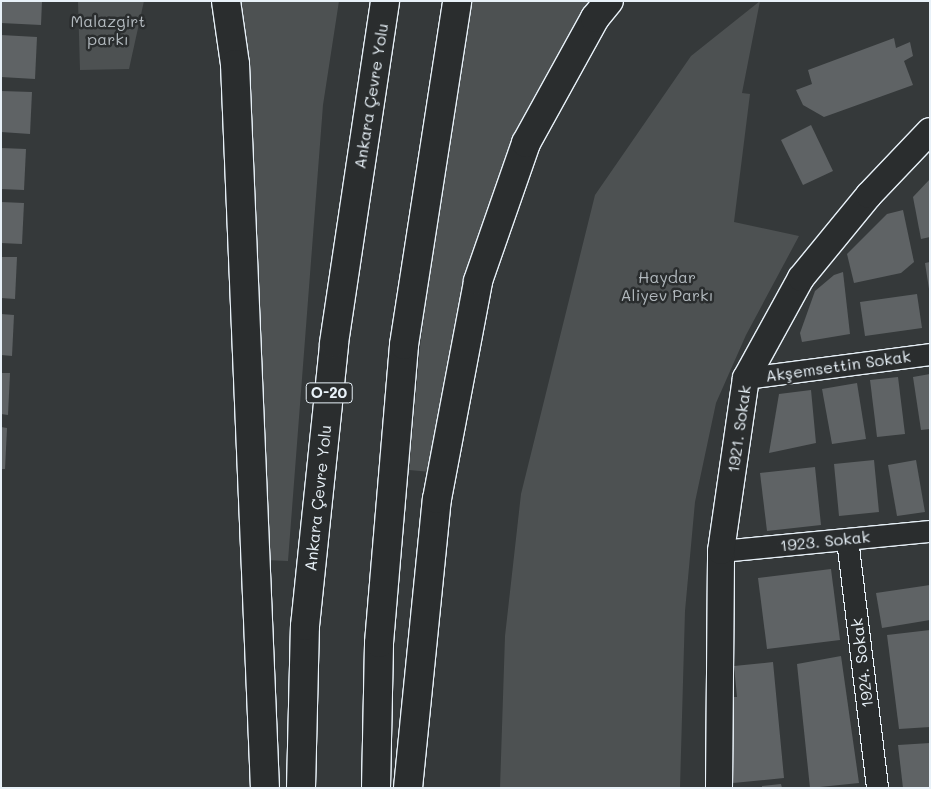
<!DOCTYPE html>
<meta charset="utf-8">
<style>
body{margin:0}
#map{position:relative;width:931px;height:789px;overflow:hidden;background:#35393a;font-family:Mali,sans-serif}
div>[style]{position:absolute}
.green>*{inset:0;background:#4d5152}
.building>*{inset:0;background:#5f6365}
.roads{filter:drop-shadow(1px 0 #e8f1f8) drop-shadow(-1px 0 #e8f1f8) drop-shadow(0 1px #e8f1f8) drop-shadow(0 -1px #e8f1f8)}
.minor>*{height:21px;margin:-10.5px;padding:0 10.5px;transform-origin:10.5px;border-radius:10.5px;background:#2a2d2e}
.tertiary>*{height:26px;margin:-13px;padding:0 13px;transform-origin:13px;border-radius:13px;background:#2a2d2e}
.motorway>*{height:28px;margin:-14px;padding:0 14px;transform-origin:14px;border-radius:14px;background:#2a2d2e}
span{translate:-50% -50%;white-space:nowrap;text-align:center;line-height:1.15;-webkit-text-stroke:5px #2a2d2e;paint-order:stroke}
.shield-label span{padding:1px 4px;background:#2a2d2e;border:1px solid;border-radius:4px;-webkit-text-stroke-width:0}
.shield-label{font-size:15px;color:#e8f1f8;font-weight:700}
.park-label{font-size:16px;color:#b2b9be}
.street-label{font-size:16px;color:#e8f1f8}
.frame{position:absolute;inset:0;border:2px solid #e8f1f8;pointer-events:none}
</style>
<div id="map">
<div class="green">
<i style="clip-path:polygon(78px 1px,144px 1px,129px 69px,80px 70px)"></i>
<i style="clip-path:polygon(236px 1px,339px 1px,323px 105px,288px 561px,265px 560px)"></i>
<i style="clip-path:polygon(469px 1px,600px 1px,516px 141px,431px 472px,409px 470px,420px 347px,440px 188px)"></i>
<i style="clip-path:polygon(760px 1px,742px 93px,750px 94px,734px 222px,799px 236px,746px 335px,716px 403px,695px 502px,685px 611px,680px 788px,500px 788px,505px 636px,521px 494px,595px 195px,691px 56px)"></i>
</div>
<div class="building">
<i style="clip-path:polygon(1px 1px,42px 1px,41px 25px,1px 23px)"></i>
<i style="clip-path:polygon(1px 35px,37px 37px,35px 79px,1px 77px)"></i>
<i style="clip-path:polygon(894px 38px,896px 48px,910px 42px,913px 56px,904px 61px,913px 85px,824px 117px,803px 105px,796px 90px,812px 84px,808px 70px)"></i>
<i style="clip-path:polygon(1px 91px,32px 92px,30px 134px,1px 132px)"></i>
<i style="clip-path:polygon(811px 125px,833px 171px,803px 185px,781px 140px)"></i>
<i style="clip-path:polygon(1px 148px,26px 149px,24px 190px,1px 189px)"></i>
<i style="clip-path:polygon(930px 179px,930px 237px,921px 239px,913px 197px)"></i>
<i style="clip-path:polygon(1px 202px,24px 203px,22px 244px,1px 243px)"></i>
<i style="clip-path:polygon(903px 210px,914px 262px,901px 273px,854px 283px,847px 254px,887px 214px)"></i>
<i style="clip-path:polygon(1px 257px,17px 257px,15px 299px,1px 298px)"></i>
<i style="clip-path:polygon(930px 262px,930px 289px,929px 289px,925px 263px)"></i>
<i style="clip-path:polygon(843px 272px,850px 334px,802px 342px,800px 333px,815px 291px,834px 275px)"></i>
<i style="clip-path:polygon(917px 294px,922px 328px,865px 336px,860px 302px)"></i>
<i style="clip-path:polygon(1px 314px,14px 315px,12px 356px,1px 355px)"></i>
<i style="clip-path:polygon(1px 373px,10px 373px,8px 415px,1px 414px)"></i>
<i style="clip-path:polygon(930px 374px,930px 429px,921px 430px,913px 377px)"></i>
<i style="clip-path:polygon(898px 377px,905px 434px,877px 437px,870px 380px)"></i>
<i style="clip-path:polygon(857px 383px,866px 439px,832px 444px,822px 389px)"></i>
<i style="clip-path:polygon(811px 390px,816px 443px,769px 453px,779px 394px)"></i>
<i style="clip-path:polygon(1px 427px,7px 428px,5px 469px,1px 469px)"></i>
<i style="clip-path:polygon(874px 460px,879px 512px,839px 516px,834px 464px)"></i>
<i style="clip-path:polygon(916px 460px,925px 512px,897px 516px,888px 465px)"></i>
<i style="clip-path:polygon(815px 467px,821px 525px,767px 531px,760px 473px)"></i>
<i style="clip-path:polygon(831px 569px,840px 640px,767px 649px,758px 578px)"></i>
<i style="clip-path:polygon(930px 585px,930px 620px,882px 628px,876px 593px)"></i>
<i style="clip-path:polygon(930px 630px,930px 727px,899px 729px,887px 635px)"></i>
<i style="clip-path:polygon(841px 656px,859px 783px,810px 788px,797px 664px)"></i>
<i style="clip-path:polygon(773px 662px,784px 778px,733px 783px,732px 697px,737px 697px,734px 666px)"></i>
<i style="clip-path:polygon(930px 743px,930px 788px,903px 788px,898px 745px)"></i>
<i style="clip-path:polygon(781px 784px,782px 788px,762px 788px,762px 786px)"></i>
</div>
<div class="roads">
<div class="minor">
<i style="left:746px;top:378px;width:186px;rotate:-7.4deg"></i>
<i style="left:847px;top:539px;width:251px;rotate:83.1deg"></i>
<i style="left:721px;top:551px;width:210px;rotate:-5.5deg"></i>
</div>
<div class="tertiary">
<i style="left:719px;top:788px;width:237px;rotate:-89.5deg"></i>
<i style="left:721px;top:551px;width:175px;rotate:-81.8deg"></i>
<i style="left:746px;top:378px;width:114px;rotate:-61.2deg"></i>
<i style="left:801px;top:278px;width:107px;rotate:-50.7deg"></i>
<i style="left:869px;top:195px;width:88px;rotate:-46.4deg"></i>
</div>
<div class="motorway">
<i style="left:226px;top:1px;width:64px;rotate:81.9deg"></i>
<i style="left:235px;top:64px;width:725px;rotate:87.63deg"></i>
<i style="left:301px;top:788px;width:162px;rotate:-88.6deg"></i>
<i style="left:305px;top:626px;width:284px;rotate:-84.1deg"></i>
<i style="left:334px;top:343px;width:346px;rotate:-81.5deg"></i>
<i style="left:376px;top:788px;width:145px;rotate:-88.8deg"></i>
<i style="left:379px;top:643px;width:299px;rotate:-85.2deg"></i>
<i style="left:404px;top:345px;width:348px;rotate:-81.2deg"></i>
<i style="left:408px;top:788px;width:290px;rotate:-84.3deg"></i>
<i style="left:437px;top:499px;width:222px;rotate:-79.3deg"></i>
<i style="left:478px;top:281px;width:146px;rotate:-70.8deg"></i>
<i style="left:526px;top:143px;width:143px;rotate:-61.1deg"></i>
<i style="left:595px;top:18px;width:22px;rotate:-51deg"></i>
</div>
</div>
<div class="shield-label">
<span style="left:329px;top:393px">O-20</span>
</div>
<div class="park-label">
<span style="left:108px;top:30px">Malazgirt<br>parkı</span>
<span style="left:667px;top:286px">Haydar<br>Aliyev Parkı</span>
</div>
<div class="street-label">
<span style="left:371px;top:96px;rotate:-81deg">Ankara Çevre Yolu</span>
<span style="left:838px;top:366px;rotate:-8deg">Akşemsettin Sokak</span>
<span style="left:739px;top:429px;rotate:-82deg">1921. Sokak</span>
<span style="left:318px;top:498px;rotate:-84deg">Ankara Çevre Yolu</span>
<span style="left:825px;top:541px;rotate:-6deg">1923. Sokak</span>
<span style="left:862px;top:663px;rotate:-97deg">1924. Sokak</span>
</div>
<div class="frame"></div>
</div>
